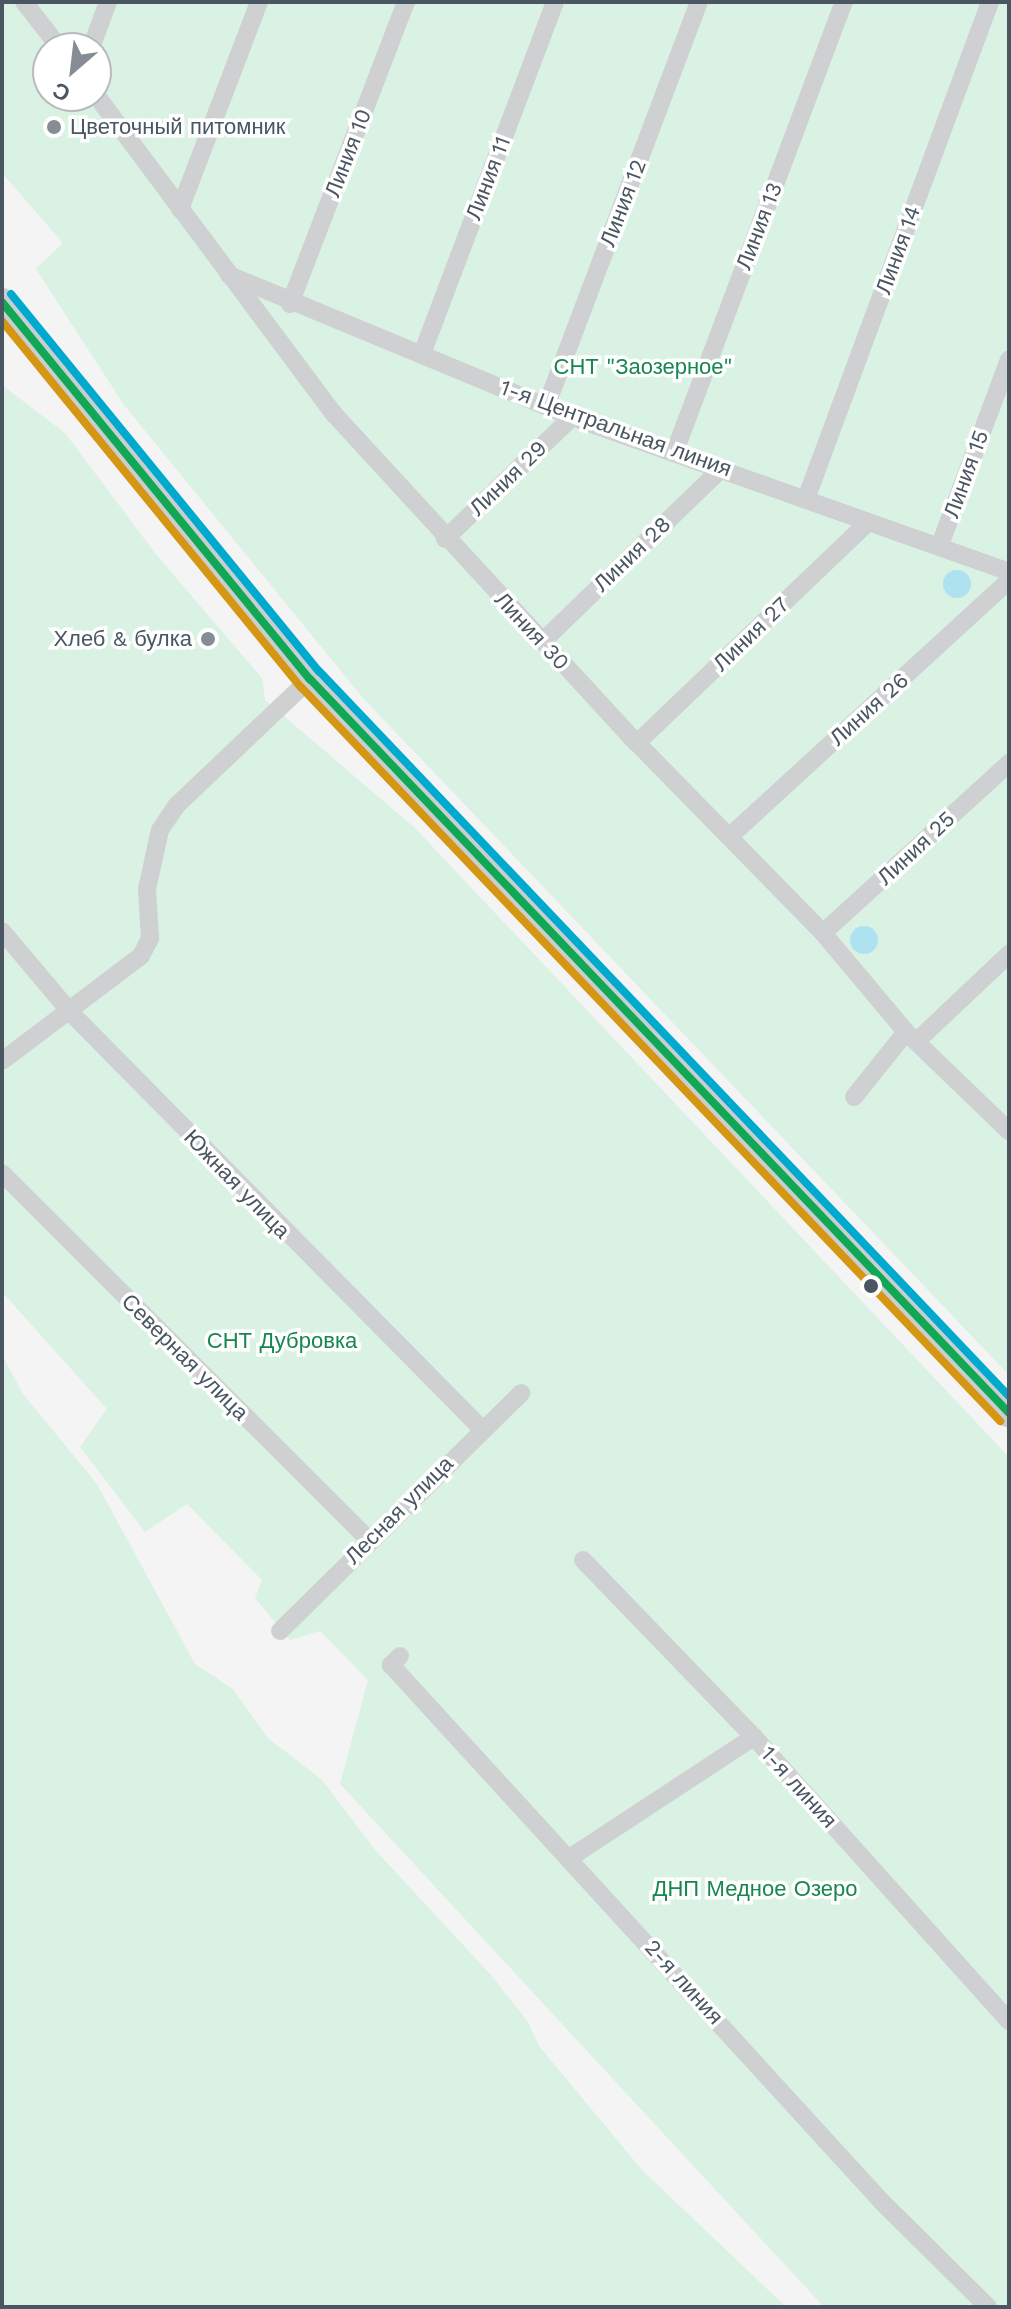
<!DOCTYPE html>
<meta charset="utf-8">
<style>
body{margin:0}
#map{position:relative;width:1011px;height:2309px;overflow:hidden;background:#f4f4f4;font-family:"Work Sans",sans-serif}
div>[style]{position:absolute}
.green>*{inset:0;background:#d9f2e3}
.water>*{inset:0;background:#aee2f0}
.round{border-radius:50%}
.street>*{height:18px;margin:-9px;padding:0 9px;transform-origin:9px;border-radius:9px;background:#ced0d2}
.primary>*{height:28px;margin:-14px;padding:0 14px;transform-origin:14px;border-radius:14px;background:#caced1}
.bus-1>*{height:8px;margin:-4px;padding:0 4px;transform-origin:4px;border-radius:4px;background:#10a855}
.bus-2>*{height:8px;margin:-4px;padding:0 4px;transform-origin:4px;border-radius:4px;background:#d49613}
.bus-3>*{height:8px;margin:-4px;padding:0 4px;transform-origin:4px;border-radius:4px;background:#00a9ce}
.dots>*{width:22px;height:22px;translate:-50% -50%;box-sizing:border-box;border:4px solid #fff;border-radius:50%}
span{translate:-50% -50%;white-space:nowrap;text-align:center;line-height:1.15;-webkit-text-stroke:7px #fff;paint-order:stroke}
.poi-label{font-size:22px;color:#4a5661}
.left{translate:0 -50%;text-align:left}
.right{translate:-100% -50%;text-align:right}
.street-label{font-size:22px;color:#4a5661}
.park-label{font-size:22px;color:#17864f}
.frame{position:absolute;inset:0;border:4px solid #4a5661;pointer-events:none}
.north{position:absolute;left:32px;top:32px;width:80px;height:80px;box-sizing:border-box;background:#fff;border:2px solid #b7bbc0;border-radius:50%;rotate:208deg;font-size:22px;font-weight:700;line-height:32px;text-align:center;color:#4a5661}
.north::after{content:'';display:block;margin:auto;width:28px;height:36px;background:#868d94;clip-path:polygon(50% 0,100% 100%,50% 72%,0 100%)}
</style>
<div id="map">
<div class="green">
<i style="clip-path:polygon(evenodd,2px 2px,1009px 2px,1009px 1375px,362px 697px,124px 405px,36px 269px,63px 243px,2px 173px,2px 2px,48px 48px,96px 48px,96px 96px,48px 96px,48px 48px)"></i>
<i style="clip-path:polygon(2px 385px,65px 433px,155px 553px,262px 678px,265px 700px,414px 827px,1009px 1457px,1009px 2307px,824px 2307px,340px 1784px,368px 1680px,320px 1631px,290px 1640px,255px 1598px,262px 1580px,187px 1504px,145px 1532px,80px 1447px,107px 1409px,2px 1292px)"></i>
<i style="clip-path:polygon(2px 1355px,23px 1394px,97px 1484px,195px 1664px,233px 1689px,268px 1738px,322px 1780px,376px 1851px,491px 1975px,528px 2022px,539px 2046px,642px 2170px,786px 2307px,2px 2307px)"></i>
</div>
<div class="water">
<i class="round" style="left:943px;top:570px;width:28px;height:28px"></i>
<i class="round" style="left:850px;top:926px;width:28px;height:28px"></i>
</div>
<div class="street">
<i style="left:24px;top:2px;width:58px;rotate:52deg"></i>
<i style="left:91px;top:48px;width:49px;rotate:-69.7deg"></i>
<i style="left:96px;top:95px;width:398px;rotate:53.3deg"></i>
<i style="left:334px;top:414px;width:447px;rotate:47.4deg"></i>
<i style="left:637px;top:743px;width:266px;rotate:45.6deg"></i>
<i style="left:823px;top:933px;width:129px;rotate:50deg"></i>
<i style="left:906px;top:1032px;width:143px;rotate:43.9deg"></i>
<i style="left:180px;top:209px;width:222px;rotate:-69.1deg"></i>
<i style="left:229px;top:275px;width:371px;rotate:22.5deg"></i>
<i style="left:572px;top:417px;width:464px;rotate:19.5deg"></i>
<i style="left:290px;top:304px;width:324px;rotate:-69deg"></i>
<i style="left:422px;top:354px;width:376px;rotate:-69.3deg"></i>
<i style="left:547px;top:404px;width:430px;rotate:-69.3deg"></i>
<i style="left:675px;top:451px;width:480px;rotate:-69.4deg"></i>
<i style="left:806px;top:499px;width:530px;rotate:-69.68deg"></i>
<i style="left:445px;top:539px;width:176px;rotate:-43.8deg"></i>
<i style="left:940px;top:545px;width:198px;rotate:-69.6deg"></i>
<i style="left:543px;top:641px;width:249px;rotate:-44deg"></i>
<i style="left:637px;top:743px;width:315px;rotate:-43.7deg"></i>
<i style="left:729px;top:837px;width:380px;rotate:-42.5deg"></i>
<i style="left:2px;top:931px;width:107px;rotate:49.9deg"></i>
<i style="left:71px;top:1013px;width:583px;rotate:45.35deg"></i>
<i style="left:823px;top:933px;width:252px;rotate:-42.4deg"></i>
<i style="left:919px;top:1039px;width:124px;rotate:-43.4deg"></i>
<i style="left:2px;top:1061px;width:174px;rotate:-37.1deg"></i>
<i style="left:141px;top:956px;width:20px;rotate:-63deg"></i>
<i style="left:150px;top:938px;width:49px;rotate:-93.5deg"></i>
<i style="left:147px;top:889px;width:60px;rotate:-77.6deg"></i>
<i style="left:160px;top:830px;width:30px;rotate:-56deg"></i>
<i style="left:177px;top:805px;width:183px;rotate:-43.5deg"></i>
<i style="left:854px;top:1097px;width:83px;rotate:-51.3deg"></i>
<i style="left:2px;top:1173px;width:519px;rotate:45deg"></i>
<i style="left:583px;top:1560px;width:246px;rotate:46deg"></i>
<i style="left:754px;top:1737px;width:382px;rotate:48.1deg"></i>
<i style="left:280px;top:1631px;width:339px;rotate:-44.6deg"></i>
<i style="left:400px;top:1656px;width:13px;rotate:135deg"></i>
<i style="left:391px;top:1665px;width:728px;rotate:47.56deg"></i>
<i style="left:882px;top:2202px;width:149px;rotate:44.7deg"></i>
<i style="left:571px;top:1857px;width:219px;rotate:-33.3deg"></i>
</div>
<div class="primary">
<i style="left:2px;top:302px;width:487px;rotate:50.8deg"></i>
<i style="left:310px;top:679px;width:1014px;rotate:46.4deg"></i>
</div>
<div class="bus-1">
<i style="left:2px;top:302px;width:487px;rotate:50.8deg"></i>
<i style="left:310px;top:679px;width:1014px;rotate:46.4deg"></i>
</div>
<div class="bus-2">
<i style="left:2px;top:321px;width:473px;rotate:50.8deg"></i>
<i style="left:301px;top:687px;width:1014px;rotate:46.4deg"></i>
</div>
<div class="bus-3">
<i style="left:11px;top:294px;width:487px;rotate:50.8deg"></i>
<i style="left:319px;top:671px;width:1001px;rotate:46.42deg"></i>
</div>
<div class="dots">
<i style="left:54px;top:127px;background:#868d94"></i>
<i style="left:208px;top:639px;background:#868d94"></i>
<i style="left:871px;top:1286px;background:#4a5661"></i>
</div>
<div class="poi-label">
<span class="left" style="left:70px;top:127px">Цветочный питомник</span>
<span class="right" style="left:192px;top:639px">Хлеб &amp; булка</span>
</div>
<div class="street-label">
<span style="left:348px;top:153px;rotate:-69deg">Линия 10</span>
<span style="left:488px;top:178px;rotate:-69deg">Линия 11</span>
<span style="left:623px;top:203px;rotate:-69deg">Линия 12</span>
<span style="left:759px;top:226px;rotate:-69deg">Линия 13</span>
<span style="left:898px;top:250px;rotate:-70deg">Линия 14</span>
<span style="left:616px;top:428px;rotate:20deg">1-я Центральная линия</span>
<span style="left:966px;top:474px;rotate:-70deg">Линия 15</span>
<span style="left:508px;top:478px;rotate:-44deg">Линия 29</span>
<span style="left:632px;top:554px;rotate:-44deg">Линия 28</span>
<span style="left:532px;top:631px;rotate:47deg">Линия 30</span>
<span style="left:751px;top:634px;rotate:-44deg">Линия 27</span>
<span style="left:869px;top:709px;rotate:-42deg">Линия 26</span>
<span style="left:916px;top:848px;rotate:-43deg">Линия 25</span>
<span style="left:237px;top:1184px;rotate:46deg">Южная улица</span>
<span style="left:185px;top:1357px;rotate:45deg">Северная улица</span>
<span style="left:399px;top:1510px;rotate:-45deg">Лесная улица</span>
<span style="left:799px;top:1787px;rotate:48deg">1-я линия</span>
<span style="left:684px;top:1982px;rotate:48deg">2-я линия</span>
</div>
<div class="park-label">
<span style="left:643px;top:367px">СНТ "Заозерное"</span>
<span style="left:282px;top:1341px">СНТ Дубровка</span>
<span style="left:755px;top:1889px">ДНП Медное Озеро</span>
</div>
<div class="frame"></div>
<div class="north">С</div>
</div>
